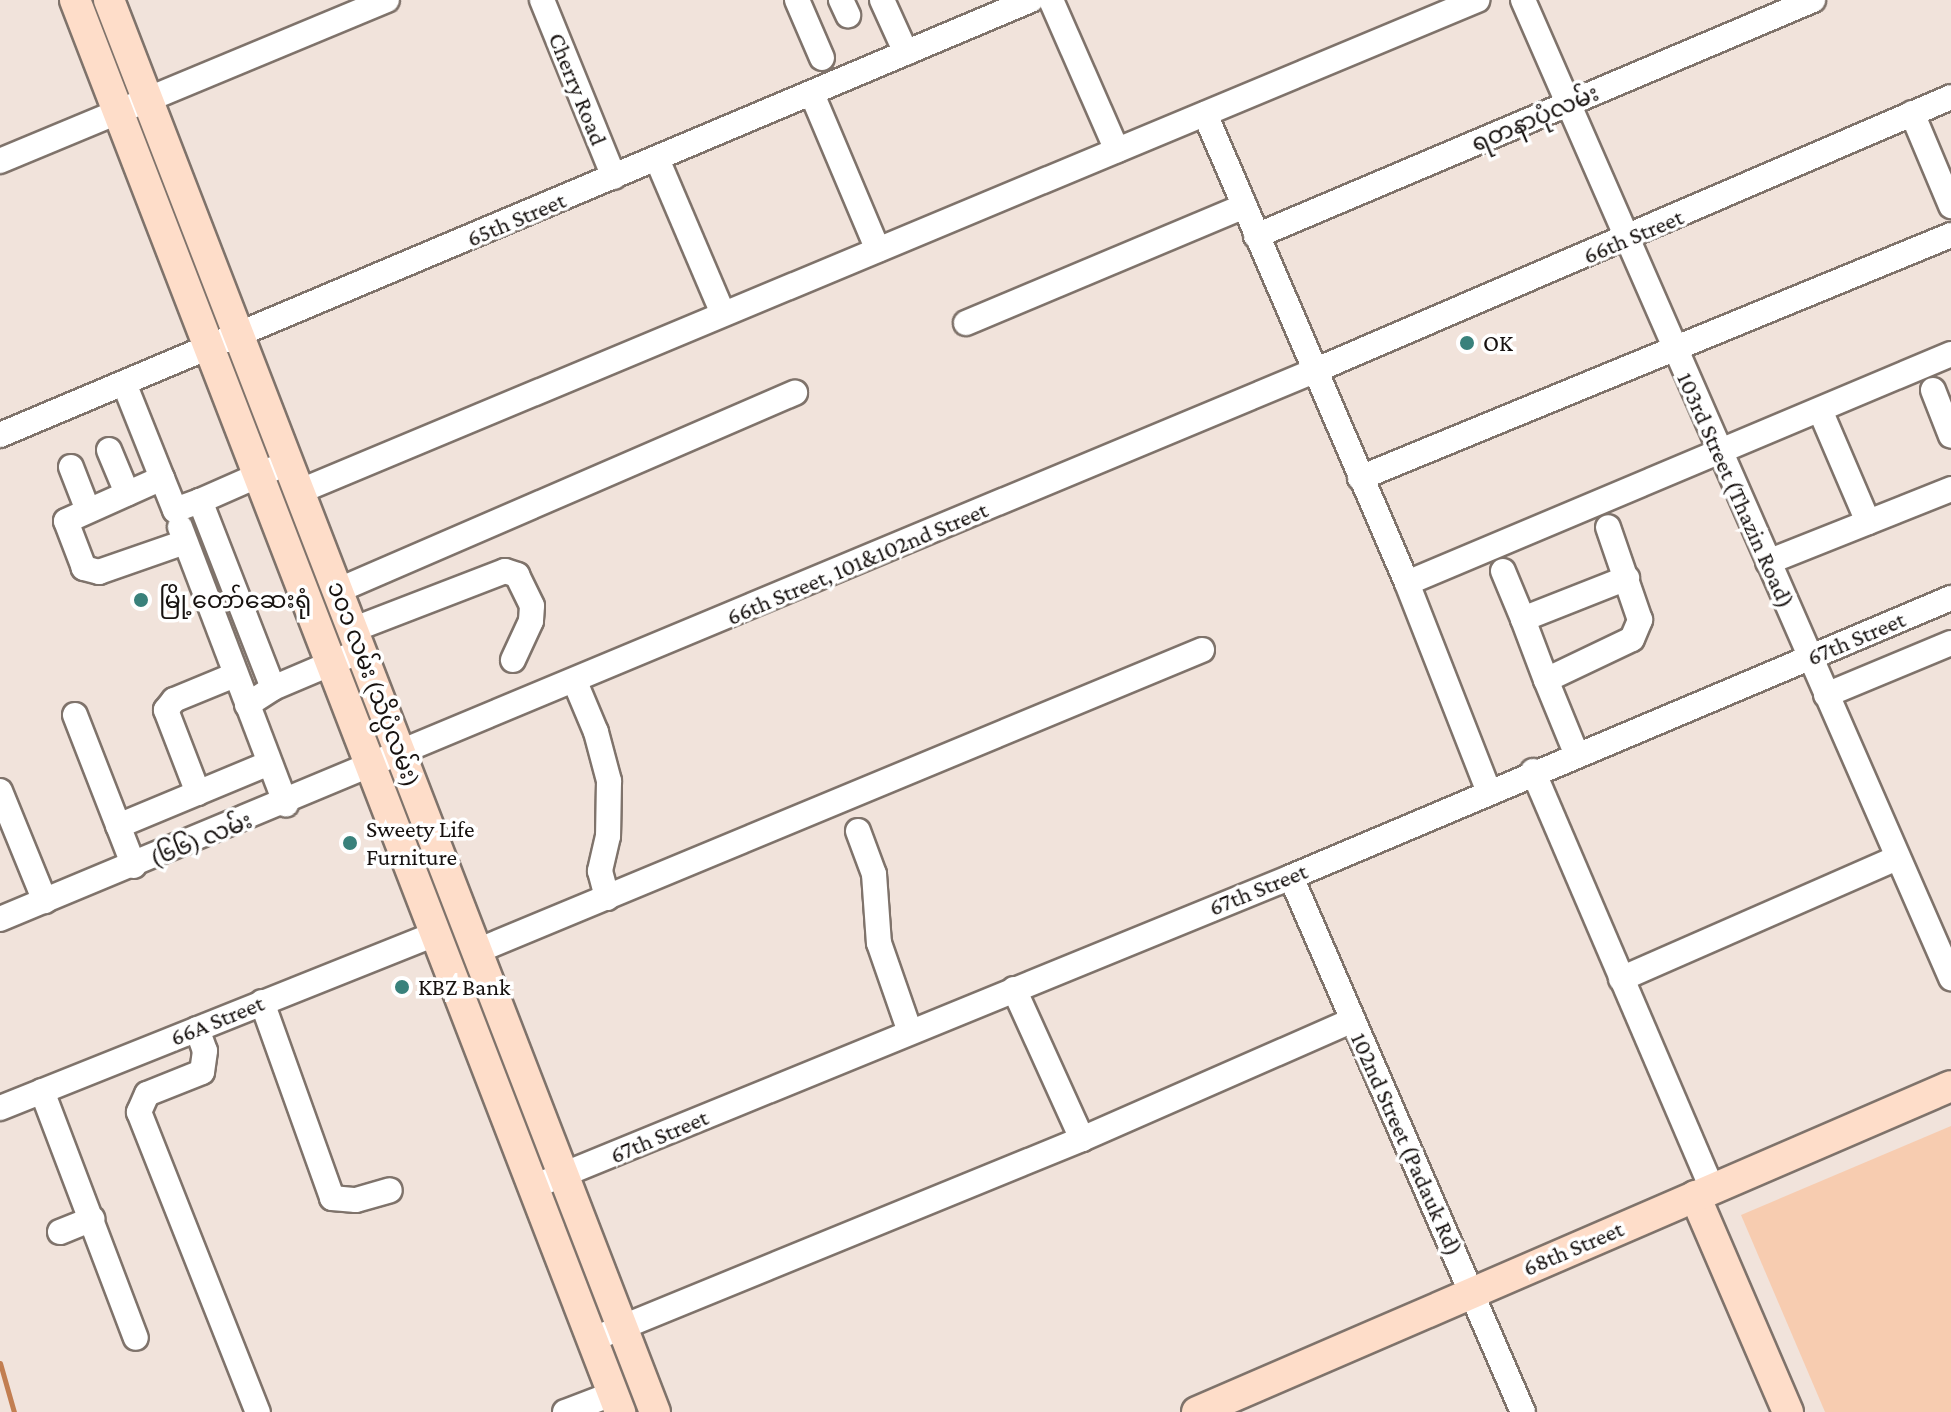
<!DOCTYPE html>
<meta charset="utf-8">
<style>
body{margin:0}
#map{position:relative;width:1951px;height:1412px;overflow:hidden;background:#f1e3db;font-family:"Crimson Pro","Noto Sans Myanmar",serif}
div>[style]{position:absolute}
.green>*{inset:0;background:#f7ccb0}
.stream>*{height:5px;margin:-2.5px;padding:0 2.5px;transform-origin:2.5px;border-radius:2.5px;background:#c27e51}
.roads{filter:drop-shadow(2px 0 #7f736b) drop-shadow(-2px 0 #7f736b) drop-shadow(0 2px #7f736b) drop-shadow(0 -2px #7f736b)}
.minor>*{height:24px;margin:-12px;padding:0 12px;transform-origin:12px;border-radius:12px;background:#fff}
.major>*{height:30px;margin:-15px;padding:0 15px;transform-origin:15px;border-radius:15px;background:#feddc9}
.dots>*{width:22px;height:22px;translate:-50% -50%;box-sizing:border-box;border:4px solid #fff;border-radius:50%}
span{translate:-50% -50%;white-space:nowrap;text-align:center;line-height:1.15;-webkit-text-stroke:7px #fff;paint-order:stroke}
.street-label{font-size:24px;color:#171210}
.poi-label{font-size:24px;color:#171210}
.left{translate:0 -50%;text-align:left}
</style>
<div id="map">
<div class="green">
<i style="clip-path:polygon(1951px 1126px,1951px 1412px,1825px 1412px,1741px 1215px)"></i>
</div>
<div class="stream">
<i style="left:0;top:1363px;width:51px;rotate:74.1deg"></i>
</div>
<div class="roads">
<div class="minor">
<i style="left:542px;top:0;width:191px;rotate:67.9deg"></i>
<i style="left:797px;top:0;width:63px;rotate:66.7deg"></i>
<i style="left:841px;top:0;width:17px;rotate:65deg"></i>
<i style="left:882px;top:0;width:58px;rotate:65.6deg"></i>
<i style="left:1051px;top:0;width:164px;rotate:66.3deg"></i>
<i style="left:1523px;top:0;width:1068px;rotate:66.36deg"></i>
<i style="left:812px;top:94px;width:169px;rotate:67.1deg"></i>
<i style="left:1912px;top:113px;width:101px;rotate:67.2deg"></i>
<i style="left:1205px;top:114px;width:511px;rotate:66.7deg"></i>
<i style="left:1407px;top:583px;width:222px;rotate:68.6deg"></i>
<i style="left:657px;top:159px;width:168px;rotate:66.9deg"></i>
<i style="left:0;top:161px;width:419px;rotate:-22.6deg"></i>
<i style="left:1256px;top:236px;width:605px;rotate:-22.96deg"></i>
<i style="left:966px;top:323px;width:302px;rotate:-22.8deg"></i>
<i style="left:124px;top:383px;width:102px;rotate:68.2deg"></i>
<i style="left:1933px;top:390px;width:49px;rotate:68.6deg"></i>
<i style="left:1820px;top:410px;width:122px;rotate:66.8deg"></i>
<i style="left:0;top:435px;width:1119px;rotate:-22.88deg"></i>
<i style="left:109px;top:450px;width:47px;rotate:67.3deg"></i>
<i style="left:71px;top:467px;width:44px;rotate:68.7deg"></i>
<i style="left:1360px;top:478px;width:639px;rotate:-22.35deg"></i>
<i style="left:298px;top:492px;width:1278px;rotate:-22.65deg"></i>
<i style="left:180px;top:527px;width:297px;rotate:69.1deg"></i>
<i style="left:185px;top:542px;width:91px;rotate:160.8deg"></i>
<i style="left:99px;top:572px;width:16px;rotate:-165deg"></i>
<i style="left:84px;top:568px;width:50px;rotate:-111deg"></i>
<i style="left:66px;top:521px;width:105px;rotate:-24.1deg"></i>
<i style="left:162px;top:478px;width:35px;rotate:68deg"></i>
<i style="left:175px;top:510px;width:27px;rotate:-20deg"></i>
<i style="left:1768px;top:562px;width:197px;rotate:-21.7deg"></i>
<i style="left:1503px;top:571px;width:52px;rotate:67.4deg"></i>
<i style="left:1407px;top:583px;width:590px;rotate:-22.83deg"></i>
<i style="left:339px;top:590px;width:497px;rotate:-23.4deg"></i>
<i style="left:352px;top:630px;width:164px;rotate:-21.1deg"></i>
<i style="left:505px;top:571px;width:13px;rotate:18deg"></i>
<i style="left:517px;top:575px;width:34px;rotate:64deg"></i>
<i style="left:532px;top:606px;width:15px;rotate:94deg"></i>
<i style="left:531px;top:621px;width:43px;rotate:114.8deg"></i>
<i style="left:1546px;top:680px;width:65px;rotate:-110.7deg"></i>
<i style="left:1523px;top:619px;width:112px;rotate:-21.5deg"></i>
<i style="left:575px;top:682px;width:54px;rotate:67.2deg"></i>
<i style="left:596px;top:732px;width:51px;rotate:75.1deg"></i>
<i style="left:609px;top:781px;width:55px;rotate:91deg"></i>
<i style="left:608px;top:836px;width:36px;rotate:103deg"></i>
<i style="left:600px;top:871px;width:28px;rotate:75deg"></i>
<i style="left:273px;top:688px;width:95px;rotate:-23deg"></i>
<i style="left:1826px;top:695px;width:135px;rotate:-22.6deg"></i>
<i style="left:247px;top:705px;width:31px;rotate:-33deg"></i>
<i style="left:273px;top:688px;width:201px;rotate:-111.3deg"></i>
<i style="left:200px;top:501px;width:80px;rotate:-23.7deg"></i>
<i style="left:75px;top:715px;width:162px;rotate:68.7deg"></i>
<i style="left:1576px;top:753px;width:79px;rotate:-112.3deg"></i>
<i style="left:1546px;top:680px;width:95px;rotate:-25.5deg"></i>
<i style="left:1632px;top:639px;width:21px;rotate:-67deg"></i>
<i style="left:1640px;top:620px;width:98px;rotate:-109deg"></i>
<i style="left:1533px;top:771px;width:454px;rotate:66.8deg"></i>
<i style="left:0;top:791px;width:119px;rotate:67.8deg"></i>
<i style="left:198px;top:793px;width:89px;rotate:-111.1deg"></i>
<i style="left:166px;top:710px;width:13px;rotate:-51deg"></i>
<i style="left:174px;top:700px;width:66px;rotate:-22.3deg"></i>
<i style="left:118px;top:826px;width:164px;rotate:-22.6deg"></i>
<i style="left:858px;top:831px;width:46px;rotate:69.6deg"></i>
<i style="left:874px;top:874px;width:69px;rotate:85.9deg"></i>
<i style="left:879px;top:943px;width:94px;rotate:70.8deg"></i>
<i style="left:1291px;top:877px;width:583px;rotate:66.56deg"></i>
<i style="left:0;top:919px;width:1424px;rotate:-22.64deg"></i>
<i style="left:1314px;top:371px;width:693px;rotate:-23.27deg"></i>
<i style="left:477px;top:951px;width:785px;rotate:-22.55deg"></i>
<i style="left:1621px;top:979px;width:301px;rotate:-23.7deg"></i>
<i style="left:1014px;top:989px;width:165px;rotate:65.6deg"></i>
<i style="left:262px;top:1002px;width:208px;rotate:70.3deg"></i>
<i style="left:332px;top:1198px;width:24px;rotate:5deg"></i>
<i style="left:356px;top:1200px;width:35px;rotate:-16deg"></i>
<i style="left:197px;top:1029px;width:23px;rotate:70deg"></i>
<i style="left:205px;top:1051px;width:21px;rotate:98deg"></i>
<i style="left:202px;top:1072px;width:59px;rotate:158.2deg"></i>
<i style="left:147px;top:1094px;width:20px;rotate:114deg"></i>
<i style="left:139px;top:1112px;width:323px;rotate:68.4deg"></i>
<i style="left:42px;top:1091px;width:264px;rotate:69.2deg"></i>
<i style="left:0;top:1108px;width:469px;rotate:-21.8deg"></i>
<i style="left:533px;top:1187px;width:819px;rotate:-22.24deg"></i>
<i style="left:1291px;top:877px;width:717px;rotate:-22.92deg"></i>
<i style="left:60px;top:1232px;width:35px;rotate:-22deg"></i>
<i style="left:591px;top:1340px;width:531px;rotate:-22.26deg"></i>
<i style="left:1082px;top:1139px;width:296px;rotate:-23.7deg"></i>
<i style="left:565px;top:1412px;width:50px;rotate:-21deg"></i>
</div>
<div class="major">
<i style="left:75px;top:0;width:1514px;rotate:68.89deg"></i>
<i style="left:109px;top:0;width:1514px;rotate:68.86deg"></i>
<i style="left:1695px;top:1196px;width:235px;rotate:66.7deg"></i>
<i style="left:1197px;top:1412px;width:821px;rotate:-23.38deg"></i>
</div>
</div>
<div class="dots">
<i style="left:1467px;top:343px;background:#39817b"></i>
<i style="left:141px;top:600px;background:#39817b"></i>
<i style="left:350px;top:843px;background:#39817b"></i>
<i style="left:402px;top:987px;background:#39817b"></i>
</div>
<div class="street-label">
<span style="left:578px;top:89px;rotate:68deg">Cherry Road</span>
<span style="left:1535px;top:118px;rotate:-23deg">ရတနာပုံလမ်း</span>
<span style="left:516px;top:219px;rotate:-23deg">65th Street</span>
<span style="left:1633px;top:236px;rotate:-23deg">66th Street</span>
<span style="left:1736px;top:490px;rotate:66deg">103rd Street (Thazin Road)</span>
<span style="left:857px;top:563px;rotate:-23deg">66th Street, 101&amp;102nd Street</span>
<span style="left:1856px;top:638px;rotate:-23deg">67th Street</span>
<span style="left:374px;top:684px;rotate:69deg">၁၀၁ လမ်း (သိပ္ပံလမ်း)</span>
<span style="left:201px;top:839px;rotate:-22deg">(၆၆) လမ်း</span>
<span style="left:1258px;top:889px;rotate:-22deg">67th Street</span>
<span style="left:217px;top:1020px;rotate:-22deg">66A Street</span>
<span style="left:659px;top:1136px;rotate:-23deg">67th Street</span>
<span style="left:1407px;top:1144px;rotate:66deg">102nd Street (Padauk Rd)</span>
<span style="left:1573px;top:1248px;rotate:-23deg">68th Street</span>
</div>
<div class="poi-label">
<span class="left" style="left:1483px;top:343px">OK</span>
<span class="left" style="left:159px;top:600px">မြို့တော်ဆေးရုံ</span>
<span class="left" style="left:366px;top:843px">Sweety Life<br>Furniture</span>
<span class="left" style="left:418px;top:987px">KBZ Bank</span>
</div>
</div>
